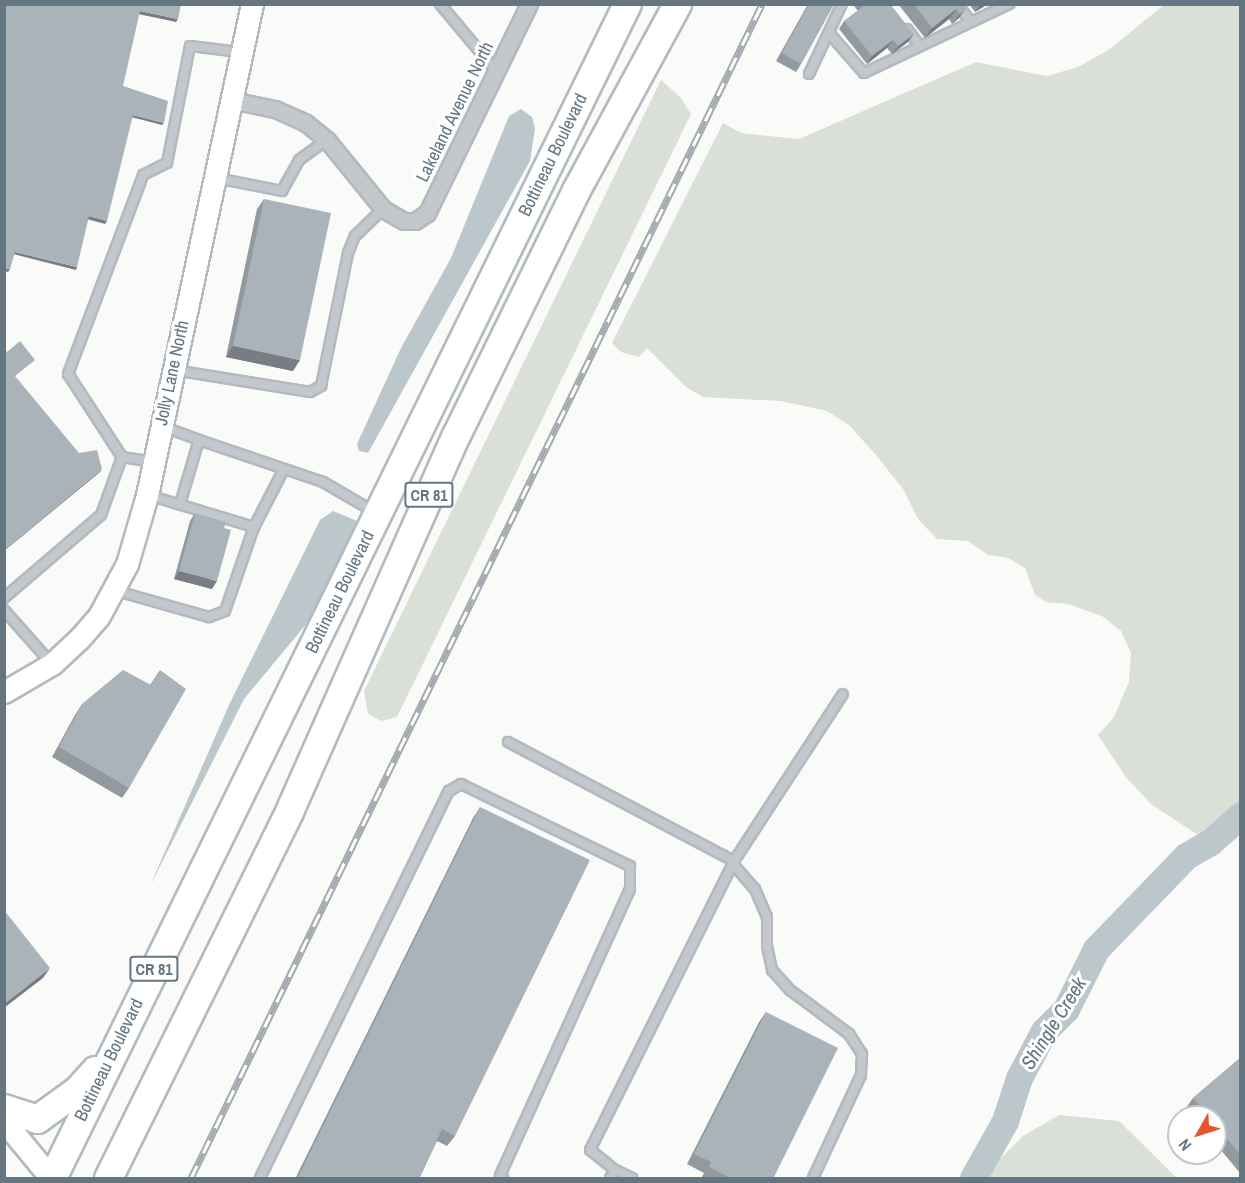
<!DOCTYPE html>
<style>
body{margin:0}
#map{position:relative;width:1245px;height:1183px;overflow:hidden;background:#fafaf8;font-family:"Archivo Narrow",sans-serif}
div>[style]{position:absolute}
.green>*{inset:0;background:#dadfd7}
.water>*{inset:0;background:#bbc7cb}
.river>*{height:27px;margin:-13.5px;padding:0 13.5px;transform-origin:13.5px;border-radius:13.5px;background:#bbc7cb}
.roads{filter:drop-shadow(2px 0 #b3babf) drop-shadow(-2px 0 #b3babf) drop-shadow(0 2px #b3babf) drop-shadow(0 -2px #b3babf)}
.lane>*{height:8px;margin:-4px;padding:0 4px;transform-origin:4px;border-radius:4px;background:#c3c8cc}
.street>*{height:15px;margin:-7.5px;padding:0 7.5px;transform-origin:7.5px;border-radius:7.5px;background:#c3c8cc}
.secondary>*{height:21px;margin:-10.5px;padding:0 10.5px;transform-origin:10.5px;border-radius:10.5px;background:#fff}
.highway>*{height:27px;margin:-13.5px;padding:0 13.5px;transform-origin:13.5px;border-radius:13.5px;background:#fff}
.rail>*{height:7px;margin-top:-3.5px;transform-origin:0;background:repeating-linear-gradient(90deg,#fff 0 14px,#a2aab0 0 28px);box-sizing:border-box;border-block:2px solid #a2aab0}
.wall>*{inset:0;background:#929a9f}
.shaded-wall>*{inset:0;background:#777d82}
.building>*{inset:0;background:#aab3b9}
span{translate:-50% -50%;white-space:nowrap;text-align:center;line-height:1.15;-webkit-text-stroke:6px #fff;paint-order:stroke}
.shield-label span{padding:2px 4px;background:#fff;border:2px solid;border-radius:4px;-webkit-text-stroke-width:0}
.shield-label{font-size:16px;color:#657683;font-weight:700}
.street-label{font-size:18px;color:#657683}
.water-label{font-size:20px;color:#60757c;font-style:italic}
.frame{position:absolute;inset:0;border:6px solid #657683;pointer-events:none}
.north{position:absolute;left:1167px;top:1105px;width:60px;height:60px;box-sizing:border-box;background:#fff;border:2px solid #c1c8cd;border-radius:50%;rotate:231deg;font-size:16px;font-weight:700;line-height:24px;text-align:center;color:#657683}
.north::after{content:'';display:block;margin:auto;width:21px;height:27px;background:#e4572e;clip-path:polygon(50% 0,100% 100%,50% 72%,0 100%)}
</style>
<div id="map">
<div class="green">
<i style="clip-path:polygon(1165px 4px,1240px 5px,1240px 800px,1198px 835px,1151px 804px,1125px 776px,1098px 735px,1114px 717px,1129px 682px,1131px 653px,1121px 631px,1102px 616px,1068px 604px,1046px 602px,1035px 595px,1025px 568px,1008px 558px,988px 555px,968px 541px,937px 539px,918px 519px,903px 489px,876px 455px,849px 425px,827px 411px,781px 401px,703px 397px,686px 387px,647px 348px,639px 357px,621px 352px,612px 343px,723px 123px,741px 133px,799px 139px,976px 62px,1047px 76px,1078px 67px,1110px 49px)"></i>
<i style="clip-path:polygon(661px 80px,681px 98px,691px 114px,397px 717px,381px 721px,368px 714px,364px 691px)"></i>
<i style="clip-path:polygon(1059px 1115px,1119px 1121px,1177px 1178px,987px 1178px,995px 1164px,1023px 1136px)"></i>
</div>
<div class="water">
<i style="clip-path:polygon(521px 109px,532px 117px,535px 129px,530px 161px,368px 453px,359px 451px,357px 444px,401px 348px,451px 258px,509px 116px)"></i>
<i style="clip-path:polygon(333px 511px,357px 521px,308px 622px,244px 699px,150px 886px,229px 705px,320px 520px)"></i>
<i style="clip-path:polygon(1240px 800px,1240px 830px,1209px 853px,1183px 853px)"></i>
</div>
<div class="river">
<i style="left:973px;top:1178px;width:65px;rotate:-60.7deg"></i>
<i style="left:1005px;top:1121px;width:45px;rotate:-72deg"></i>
<i style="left:1019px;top:1078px;width:53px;rotate:-62deg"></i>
<i style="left:1044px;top:1031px;width:31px;rotate:-45deg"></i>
<i style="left:1066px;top:1009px;width:67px;rotate:-63.4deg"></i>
<i style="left:1096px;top:949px;width:129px;rotate:-45.9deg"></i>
<i style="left:1186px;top:856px;width:28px;rotate:-30deg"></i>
<i style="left:1210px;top:842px;width:40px;rotate:-41deg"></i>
</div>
<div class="roads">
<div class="lane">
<i style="left:440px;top:4px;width:87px;rotate:50.1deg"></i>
<i style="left:957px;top:4px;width:23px;rotate:52deg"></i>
<i style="left:907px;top:29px;width:21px;rotate:53deg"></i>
<i style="left:829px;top:33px;width:53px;rotate:48.8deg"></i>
<i style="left:864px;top:73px;width:161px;rotate:-25.4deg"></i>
<i style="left:809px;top:74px;width:77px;rotate:-64.8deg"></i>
<i style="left:216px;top:178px;width:67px;rotate:11.1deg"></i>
<i style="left:282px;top:191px;width:35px;rotate:-61deg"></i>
<i style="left:299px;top:160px;width:34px;rotate:-36deg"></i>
<i style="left:174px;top:370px;width:138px;rotate:9.2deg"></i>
<i style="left:310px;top:392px;width:13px;rotate:-29deg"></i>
<i style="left:321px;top:386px;width:136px;rotate:-78.5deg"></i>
<i style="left:348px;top:253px;width:18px;rotate:-68deg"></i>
<i style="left:355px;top:236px;width:39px;rotate:-44deg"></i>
<i style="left:164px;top:427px;width:37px;rotate:20deg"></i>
<i style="left:122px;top:457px;width:30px;rotate:9deg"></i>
<i style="left:148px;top:495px;width:111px;rotate:16.8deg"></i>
<i style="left:180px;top:504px;width:67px;rotate:-73.5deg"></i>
<i style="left:199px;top:440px;width:131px;rotate:18.7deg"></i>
<i style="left:323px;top:482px;width:58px;rotate:30.1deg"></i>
<i style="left:113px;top:590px;width:100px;rotate:15.7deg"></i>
<i style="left:209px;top:617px;width:17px;rotate:-21deg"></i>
<i style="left:225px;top:611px;width:89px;rotate:-71deg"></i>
<i style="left:254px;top:527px;width:65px;rotate:-62.7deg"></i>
<i style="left:4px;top:598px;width:128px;rotate:-40.6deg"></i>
<i style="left:101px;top:515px;width:62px;rotate:-70.1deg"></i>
<i style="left:122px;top:457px;width:99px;rotate:-123deg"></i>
<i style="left:68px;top:374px;width:213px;rotate:-69.3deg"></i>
<i style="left:143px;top:175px;width:27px;rotate:-27deg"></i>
<i style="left:167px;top:163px;width:119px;rotate:-78.9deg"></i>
<i style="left:190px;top:46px;width:50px;rotate:6.8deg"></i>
<i style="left:4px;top:610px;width:71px;rotate:48.4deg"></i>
<i style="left:508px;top:742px;width:255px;rotate:27.8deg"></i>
<i style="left:732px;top:863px;width:35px;rotate:49deg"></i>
<i style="left:755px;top:889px;width:30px;rotate:67deg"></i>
<i style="left:767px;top:917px;width:29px;rotate:90deg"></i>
<i style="left:767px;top:946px;width:25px;rotate:78deg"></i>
<i style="left:772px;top:970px;width:27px;rotate:48deg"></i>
<i style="left:790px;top:990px;width:74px;rotate:36.7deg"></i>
<i style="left:849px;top:1034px;width:24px;rotate:57deg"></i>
<i style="left:862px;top:1054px;width:21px;rotate:93deg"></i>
<i style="left:861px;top:1075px;width:114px;rotate:115deg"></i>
<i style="left:615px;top:1170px;width:32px;rotate:-141deg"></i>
<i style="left:590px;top:1150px;width:323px;rotate:-63.5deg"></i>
<i style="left:734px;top:861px;width:199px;rotate:-56.9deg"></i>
<i style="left:260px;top:1178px;width:431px;rotate:-64deg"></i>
<i style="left:449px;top:791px;width:14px;rotate:-30deg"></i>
<i style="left:461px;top:784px;width:188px;rotate:25.9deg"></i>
<i style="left:630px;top:866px;width:23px;rotate:90deg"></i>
<i style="left:630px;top:889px;width:315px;rotate:114.4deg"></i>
<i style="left:500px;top:1176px;width:4px;rotate:34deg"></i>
<i style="left:610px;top:1178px;width:9px;rotate:-58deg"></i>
<i style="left:615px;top:1170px;width:19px;rotate:25deg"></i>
</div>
<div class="street">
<i style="left:231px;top:100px;width:45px;rotate:11.6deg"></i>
<i style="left:275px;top:109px;width:34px;rotate:24deg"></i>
<i style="left:306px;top:123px;width:27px;rotate:39deg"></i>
<i style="left:327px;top:140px;width:89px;rotate:50.9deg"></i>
<i style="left:383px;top:209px;width:24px;rotate:30deg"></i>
<i style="left:404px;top:221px;width:11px"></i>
<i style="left:415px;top:221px;width:14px;rotate:-34deg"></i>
<i style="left:427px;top:213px;width:233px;rotate:-64deg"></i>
</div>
<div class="secondary">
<i style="left:4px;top:692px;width:56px;rotate:-30.3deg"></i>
<i style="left:52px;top:664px;width:37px;rotate:-43deg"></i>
<i style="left:79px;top:639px;width:30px;rotate:-49deg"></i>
<i style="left:99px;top:616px;width:59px;rotate:-61.7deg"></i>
<i style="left:127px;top:564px;width:72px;rotate:-73.8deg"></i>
<i style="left:147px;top:495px;width:502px;rotate:-77.93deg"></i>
<i style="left:4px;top:1121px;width:74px;rotate:50.5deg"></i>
</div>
<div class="highway">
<i style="left:4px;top:1108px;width:35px;rotate:18deg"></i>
<i style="left:37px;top:1119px;width:49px;rotate:-35.9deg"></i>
<i style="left:77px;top:1090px;width:27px;rotate:-48deg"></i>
<i style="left:52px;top:1178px;width:1307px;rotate:-63.91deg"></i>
<i style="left:108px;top:1178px;width:411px;rotate:-63.7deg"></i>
<i style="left:290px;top:809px;width:409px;rotate:-66.1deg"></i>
<i style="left:456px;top:435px;width:273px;rotate:-63.9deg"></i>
<i style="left:576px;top:190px;width:212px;rotate:-61.5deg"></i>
</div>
</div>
<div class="rail">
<i style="left:191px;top:1178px;width:1305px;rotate:-64.06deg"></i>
</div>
<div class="wall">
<i style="clip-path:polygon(808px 4px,834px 4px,801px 64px,796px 72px,776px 61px)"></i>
<i style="clip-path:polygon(855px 4px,890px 4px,908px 42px,892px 54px,887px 48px,867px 64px,839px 29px,844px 21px,858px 11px,854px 6px)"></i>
<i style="clip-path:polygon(898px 4px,964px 4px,959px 18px,952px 24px,949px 19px,925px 38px)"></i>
<i style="clip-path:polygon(969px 4px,988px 4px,975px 12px)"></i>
<i style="clip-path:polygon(264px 199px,293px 371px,226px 357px,257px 209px)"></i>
<i style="clip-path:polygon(195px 513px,212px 589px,174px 579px,190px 521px)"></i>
<i style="clip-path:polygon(160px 670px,129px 788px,122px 798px,52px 757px,75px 715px,82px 704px,150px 685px)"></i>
<i style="clip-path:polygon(480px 807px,455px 1136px,447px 1146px,437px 1141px,419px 1179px,295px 1179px,473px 818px)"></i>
<i style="clip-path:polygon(766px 1012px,773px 1179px,705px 1179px,702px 1177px,704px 1173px,687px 1164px,759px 1022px)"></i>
<i style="clip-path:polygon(1240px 1058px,1240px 1173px,1215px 1143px,1215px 1117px,1193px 1117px,1186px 1108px,1193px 1098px)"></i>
</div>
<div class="shaded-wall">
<i style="clip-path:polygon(980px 4px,988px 4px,975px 12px)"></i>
<i style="clip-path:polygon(966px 8px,959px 18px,952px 24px,960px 14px)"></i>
<i style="clip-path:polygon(956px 9px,949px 19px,925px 38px,932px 28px)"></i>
<i style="clip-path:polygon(140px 11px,178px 19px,176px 22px,138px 14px)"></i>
<i style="clip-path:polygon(914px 34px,908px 42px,892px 54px,898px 46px)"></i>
<i style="clip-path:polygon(893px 40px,887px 48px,867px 64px,872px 56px)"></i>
<i style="clip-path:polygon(133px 115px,164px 123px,162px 125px,131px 117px)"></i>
<i style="clip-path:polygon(89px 216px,107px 221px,105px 224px,87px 219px)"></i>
<i style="clip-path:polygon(15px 252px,77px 267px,76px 270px,13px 254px)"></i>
<i style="clip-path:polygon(4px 268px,10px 269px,8px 272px,4px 271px)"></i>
<i style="clip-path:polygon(233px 346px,300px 360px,293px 371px,226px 357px)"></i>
<i style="clip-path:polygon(102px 469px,100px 472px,4px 551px,4px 550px)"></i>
<i style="clip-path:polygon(179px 571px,217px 581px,212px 589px,174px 579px)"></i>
<i style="clip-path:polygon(50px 968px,43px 978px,4px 1008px,4px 1004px)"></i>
</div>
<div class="building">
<i style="clip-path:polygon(4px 4px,181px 4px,178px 19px,140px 11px,123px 86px,168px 101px,164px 123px,133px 115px,107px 221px,89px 216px,77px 267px,15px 252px,10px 269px,4px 268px)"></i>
<i style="clip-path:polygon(809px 4px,834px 4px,801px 64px,782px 53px)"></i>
<i style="clip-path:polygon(864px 4px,890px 4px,914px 34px,898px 46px,893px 40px,872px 56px,844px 21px,865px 5px)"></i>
<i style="clip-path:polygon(914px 4px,964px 4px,966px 8px,960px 14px,956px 9px,932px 28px)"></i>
<i style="clip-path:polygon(264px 199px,331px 213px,300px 360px,233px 346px)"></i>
<i style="clip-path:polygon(20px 341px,35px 360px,15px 376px,79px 453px,97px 450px,102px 469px,4px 550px,4px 349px,7px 352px)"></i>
<i style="clip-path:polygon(195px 513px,226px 522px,224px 528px,231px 530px,217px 581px,179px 571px)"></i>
<i style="clip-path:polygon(123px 670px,151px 685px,160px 670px,186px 689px,129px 788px,59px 747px,82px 704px)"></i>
<i style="clip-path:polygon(480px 807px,590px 860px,455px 1136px,442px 1129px,419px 1179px,297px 1179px)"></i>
<i style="clip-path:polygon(4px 910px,50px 968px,4px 1004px)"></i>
<i style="clip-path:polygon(766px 1012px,838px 1048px,773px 1179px,733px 1179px,709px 1167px,711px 1162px,694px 1154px)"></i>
<i style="clip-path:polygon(1240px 1058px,1240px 1154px,1215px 1124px,1215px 1117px,1209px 1117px,1193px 1098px)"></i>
</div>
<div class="shield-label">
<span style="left:429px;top:495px">CR 81</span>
<span style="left:154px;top:969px">CR 81</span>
</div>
<div class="street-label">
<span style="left:455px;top:112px;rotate:-64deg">Lakeland Avenue North</span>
<span style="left:553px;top:155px;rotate:-64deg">Bottineau Boulevard</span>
<span style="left:172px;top:373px;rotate:-78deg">Jolly Lane North</span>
<span style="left:340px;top:592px;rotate:-64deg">Bottineau Boulevard</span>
<span style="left:109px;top:1060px;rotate:-64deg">Bottineau Boulevard</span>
</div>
<div class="water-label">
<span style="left:1053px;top:1023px;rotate:-58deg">Shingle Creek</span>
</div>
<div class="frame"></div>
<div class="north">N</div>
</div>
